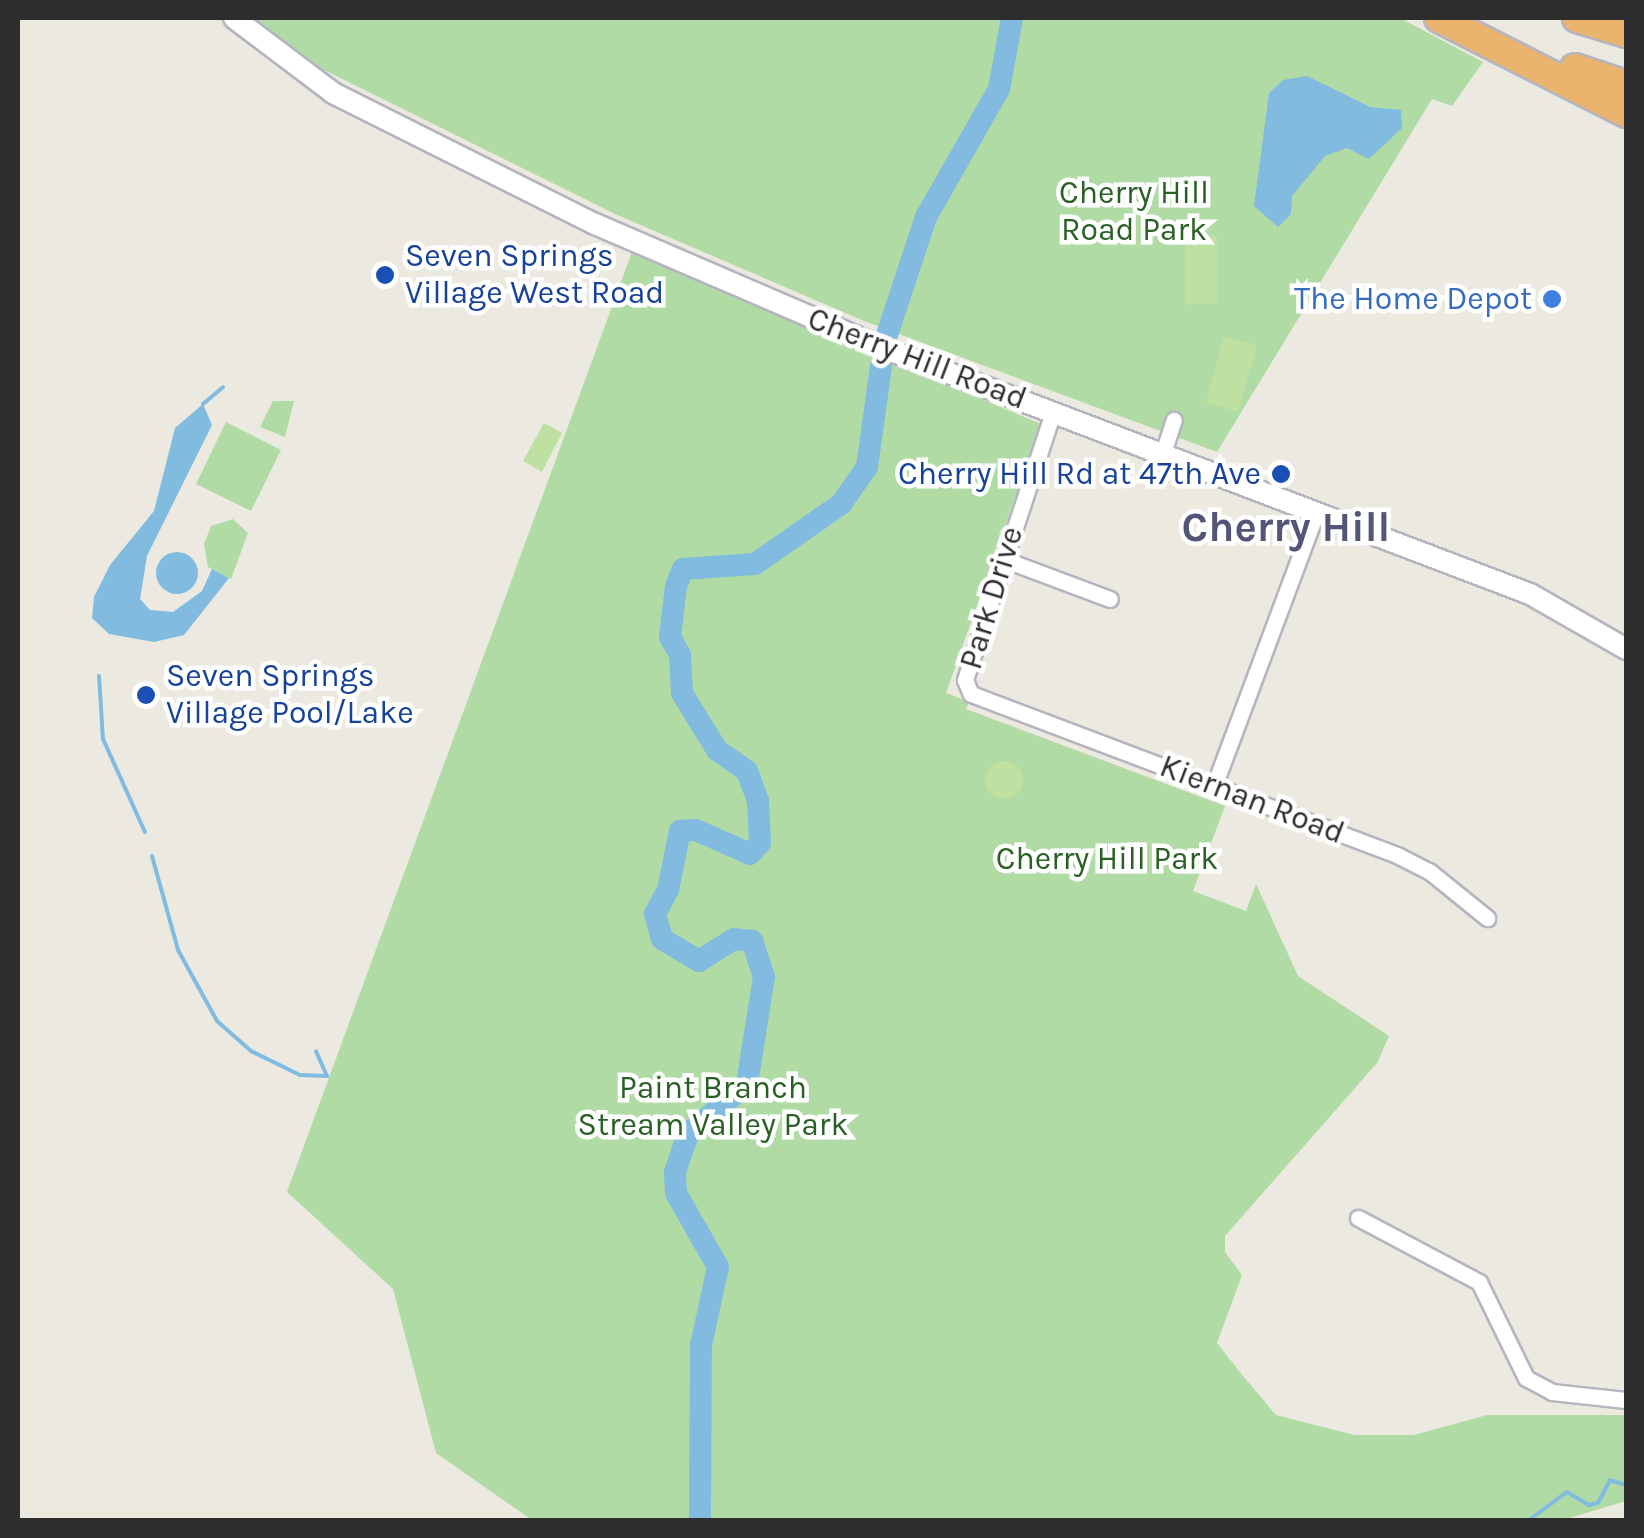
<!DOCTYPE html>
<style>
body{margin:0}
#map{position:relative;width:1644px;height:1538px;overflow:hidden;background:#ece9e1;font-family:Karla,sans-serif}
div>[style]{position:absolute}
.green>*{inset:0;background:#b0dba5}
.pitch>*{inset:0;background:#bee1a2}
.round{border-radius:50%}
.water>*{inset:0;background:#82bbe0}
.stream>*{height:4px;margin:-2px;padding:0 2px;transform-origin:2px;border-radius:2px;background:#82bbe0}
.river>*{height:22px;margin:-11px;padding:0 11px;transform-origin:11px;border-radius:11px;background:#82bbe0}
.roads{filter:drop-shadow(2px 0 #b4b5bf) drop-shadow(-2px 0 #b4b5bf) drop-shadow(0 2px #b4b5bf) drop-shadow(0 -2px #b4b5bf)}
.street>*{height:15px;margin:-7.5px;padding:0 7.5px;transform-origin:7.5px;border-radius:7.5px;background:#fff}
.secondary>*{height:20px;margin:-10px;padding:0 10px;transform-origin:10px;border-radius:10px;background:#fff}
.highway>*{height:28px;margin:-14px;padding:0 14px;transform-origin:14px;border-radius:14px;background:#eab46e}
.dots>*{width:28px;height:28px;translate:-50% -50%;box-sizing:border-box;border:5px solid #fff;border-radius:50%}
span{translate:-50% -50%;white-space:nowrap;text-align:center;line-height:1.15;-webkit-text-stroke:9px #fff;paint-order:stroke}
.park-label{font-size:32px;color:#296125}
.transit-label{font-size:32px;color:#164399}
.left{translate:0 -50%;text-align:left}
.right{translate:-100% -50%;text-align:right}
.shop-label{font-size:32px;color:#366cbe}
.street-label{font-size:32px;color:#2d2d2d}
.district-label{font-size:42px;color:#525478;font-weight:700}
.frame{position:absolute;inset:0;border:20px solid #2d2d2d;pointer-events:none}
</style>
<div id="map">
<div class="green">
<i style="clip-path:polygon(250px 18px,1400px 18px,1483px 62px,1452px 106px,1432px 99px,1217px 452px,864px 321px,615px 214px,314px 65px)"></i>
<i style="clip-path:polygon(632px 252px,1041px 424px,946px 693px,969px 702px,966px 709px,1225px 806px,1193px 891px,1246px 911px,1256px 884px,1298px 976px,1389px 1036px,1377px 1063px,1225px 1236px,1225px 1252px,1242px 1275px,1217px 1343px,1243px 1376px,1276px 1415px,1354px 1435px,1414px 1435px,1487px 1415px,1626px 1415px,1626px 1501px,1563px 1520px,532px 1520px,436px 1453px,393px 1289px,287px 1192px)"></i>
<i style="clip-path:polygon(273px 401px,294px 401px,285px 437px,260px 427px)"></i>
<i style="clip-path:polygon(226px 422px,281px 450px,251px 511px,196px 484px)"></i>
<i style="clip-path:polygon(233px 519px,248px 533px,231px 579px,208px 567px,204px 544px,211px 526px)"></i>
</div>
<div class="pitch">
<i style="clip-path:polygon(1217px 235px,1218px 303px,1185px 305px,1185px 237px)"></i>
<i style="clip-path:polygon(1224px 336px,1257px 345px,1238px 412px,1206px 402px)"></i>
<i style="clip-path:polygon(544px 423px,562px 433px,542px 472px,523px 461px)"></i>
<i class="round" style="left:985px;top:761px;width:38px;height:38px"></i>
</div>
<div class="water">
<i style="clip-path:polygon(1307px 76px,1370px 107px,1401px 110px,1402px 128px,1369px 159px,1347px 148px,1325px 156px,1292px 196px,1291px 214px,1278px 227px,1254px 206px,1269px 93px,1283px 80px)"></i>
<i style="clip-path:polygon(203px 404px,212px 425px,147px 556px,140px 599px,150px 610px,173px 612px,202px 591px,212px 569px,229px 578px,184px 635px,154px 642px,109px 634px,92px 618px,94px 597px,110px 565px,154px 511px,175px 428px)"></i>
<i class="round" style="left:156px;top:552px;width:42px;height:42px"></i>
</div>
<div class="stream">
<i style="left:203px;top:404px;width:26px;rotate:-40deg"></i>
<i style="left:99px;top:676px;width:63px;rotate:86.4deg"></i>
<i style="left:103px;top:739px;width:102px;rotate:65.7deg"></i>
<i style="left:152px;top:856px;width:98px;rotate:74.5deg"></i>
<i style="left:178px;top:950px;width:81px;rotate:61.2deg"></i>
<i style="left:217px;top:1021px;width:45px;rotate:41.4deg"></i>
<i style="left:251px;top:1051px;width:55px;rotate:26.1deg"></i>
<i style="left:300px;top:1075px;width:27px;rotate:2deg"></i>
<i style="left:327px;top:1076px;width:27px;rotate:-114deg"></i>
<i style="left:1529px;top:1520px;width:47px;rotate:-36.4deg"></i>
<i style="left:1567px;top:1492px;width:26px;rotate:31deg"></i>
<i style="left:1589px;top:1505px;width:9px;rotate:-13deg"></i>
<i style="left:1598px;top:1503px;width:26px;rotate:-62deg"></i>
<i style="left:1610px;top:1480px;width:17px;rotate:17deg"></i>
</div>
<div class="river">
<i style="left:887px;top:335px;width:124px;rotate:-71.7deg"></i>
<i style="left:926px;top:217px;width:147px;rotate:-60.3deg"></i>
<i style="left:999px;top:89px;width:72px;rotate:-79.6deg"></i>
<i style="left:700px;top:1520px;width:175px;rotate:-89.7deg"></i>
<i style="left:701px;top:1345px;width:80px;rotate:-77.7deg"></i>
<i style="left:718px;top:1267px;width:85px;rotate:-119.6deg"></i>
<i style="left:676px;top:1193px;width:21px;rotate:-93deg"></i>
<i style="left:675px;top:1172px;width:40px;rotate:-71.1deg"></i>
<i style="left:688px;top:1134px;width:77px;rotate:-40.3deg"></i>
<i style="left:747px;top:1084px;width:108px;rotate:-81deg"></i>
<i style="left:764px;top:977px;width:38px;rotate:-108deg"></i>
<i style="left:752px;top:941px;width:18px;rotate:-174deg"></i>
<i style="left:734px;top:939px;width:41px;rotate:147.8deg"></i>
<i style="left:699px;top:961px;width:43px;rotate:-149.3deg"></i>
<i style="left:662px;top:939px;width:26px;rotate:-106deg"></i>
<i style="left:655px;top:914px;width:27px;rotate:-62deg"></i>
<i style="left:668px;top:890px;width:60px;rotate:-78.5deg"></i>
<i style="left:680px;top:831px;width:16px;rotate:-4deg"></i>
<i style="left:696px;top:830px;width:59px;rotate:24deg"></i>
<i style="left:750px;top:854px;width:15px;rotate:-48deg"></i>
<i style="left:760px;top:843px;width:42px;rotate:-92.7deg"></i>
<i style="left:758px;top:801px;width:32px;rotate:-110deg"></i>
<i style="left:747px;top:771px;width:37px;rotate:-145deg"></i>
<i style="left:717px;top:750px;width:67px;rotate:-121.6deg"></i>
<i style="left:682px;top:693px;width:38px;rotate:-93deg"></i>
<i style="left:680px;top:655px;width:21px;rotate:-119deg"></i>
<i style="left:670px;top:637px;width:51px;rotate:-83.3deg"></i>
<i style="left:676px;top:586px;width:18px;rotate:-68deg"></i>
<i style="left:683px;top:569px;width:72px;rotate:-4deg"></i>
<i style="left:755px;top:564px;width:105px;rotate:-34.9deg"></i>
<i style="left:841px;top:504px;width:45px;rotate:-54.9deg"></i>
<i style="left:867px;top:467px;width:102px;rotate:-82.1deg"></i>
</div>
<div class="roads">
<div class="street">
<i style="left:1053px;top:412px;width:282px;rotate:108.2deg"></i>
<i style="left:965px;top:680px;width:15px;rotate:67deg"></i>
<i style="left:971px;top:694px;width:455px;rotate:20.7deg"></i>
<i style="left:1397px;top:855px;width:36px;rotate:27deg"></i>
<i style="left:1429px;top:871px;width:75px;rotate:39deg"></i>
<i style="left:1162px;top:456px;width:38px;rotate:-72deg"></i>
<i style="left:1003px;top:559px;width:114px;rotate:20.5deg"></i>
<i style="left:1214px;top:786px;width:288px;rotate:-69.5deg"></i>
<i style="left:1358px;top:1218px;width:137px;rotate:27.9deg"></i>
<i style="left:1479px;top:1282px;width:107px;rotate:63.9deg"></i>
<i style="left:1526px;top:1378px;width:30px;rotate:28deg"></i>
<i style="left:1552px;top:1392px;width:74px;rotate:6.2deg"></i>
</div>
<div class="secondary">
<i style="left:234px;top:18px;width:124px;rotate:37.1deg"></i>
<i style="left:333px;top:93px;width:293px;rotate:26.6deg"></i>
<i style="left:595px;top:224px;width:314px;rotate:23.3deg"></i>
<i style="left:883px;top:348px;width:692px;rotate:20.82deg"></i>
<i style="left:1530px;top:594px;width:111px;rotate:29.8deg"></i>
</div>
<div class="highway">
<i style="left:1439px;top:18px;width:210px;rotate:26.9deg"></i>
<i style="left:1577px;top:18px;width:51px;rotate:17deg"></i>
<i style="left:1575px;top:68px;width:54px;rotate:18.4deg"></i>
</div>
</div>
<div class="dots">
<i style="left:385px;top:275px;background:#1a4fb4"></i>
<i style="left:1552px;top:299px;background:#3f7fe0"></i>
<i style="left:1281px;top:474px;background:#1a4fb4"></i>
<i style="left:146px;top:695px;background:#1a4fb4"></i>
</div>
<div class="park-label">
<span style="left:1134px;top:212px">Cherry Hill<br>Road Park</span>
<span style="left:1107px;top:859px">Cherry Hill Park</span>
<span style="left:713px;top:1107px">Paint Branch<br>Stream Valley Park</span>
</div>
<div class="transit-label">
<span class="left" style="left:405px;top:275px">Seven Springs<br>Village West Road</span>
<span class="right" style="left:1261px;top:474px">Cherry Hill Rd at 47th Ave</span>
<span class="left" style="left:166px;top:695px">Seven Springs<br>Village Pool/Lake</span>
</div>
<div class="shop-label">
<span class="right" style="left:1532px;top:299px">The Home Depot</span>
</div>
<div class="street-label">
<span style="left:917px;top:359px;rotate:21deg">Cherry Hill Road</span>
<span style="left:992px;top:598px;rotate:-73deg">Park Drive</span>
<span style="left:1252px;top:800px;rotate:21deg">Kiernan Road</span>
</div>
<div class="district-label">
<span style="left:1286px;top:527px">Cherry Hill</span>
</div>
<div class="frame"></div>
</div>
